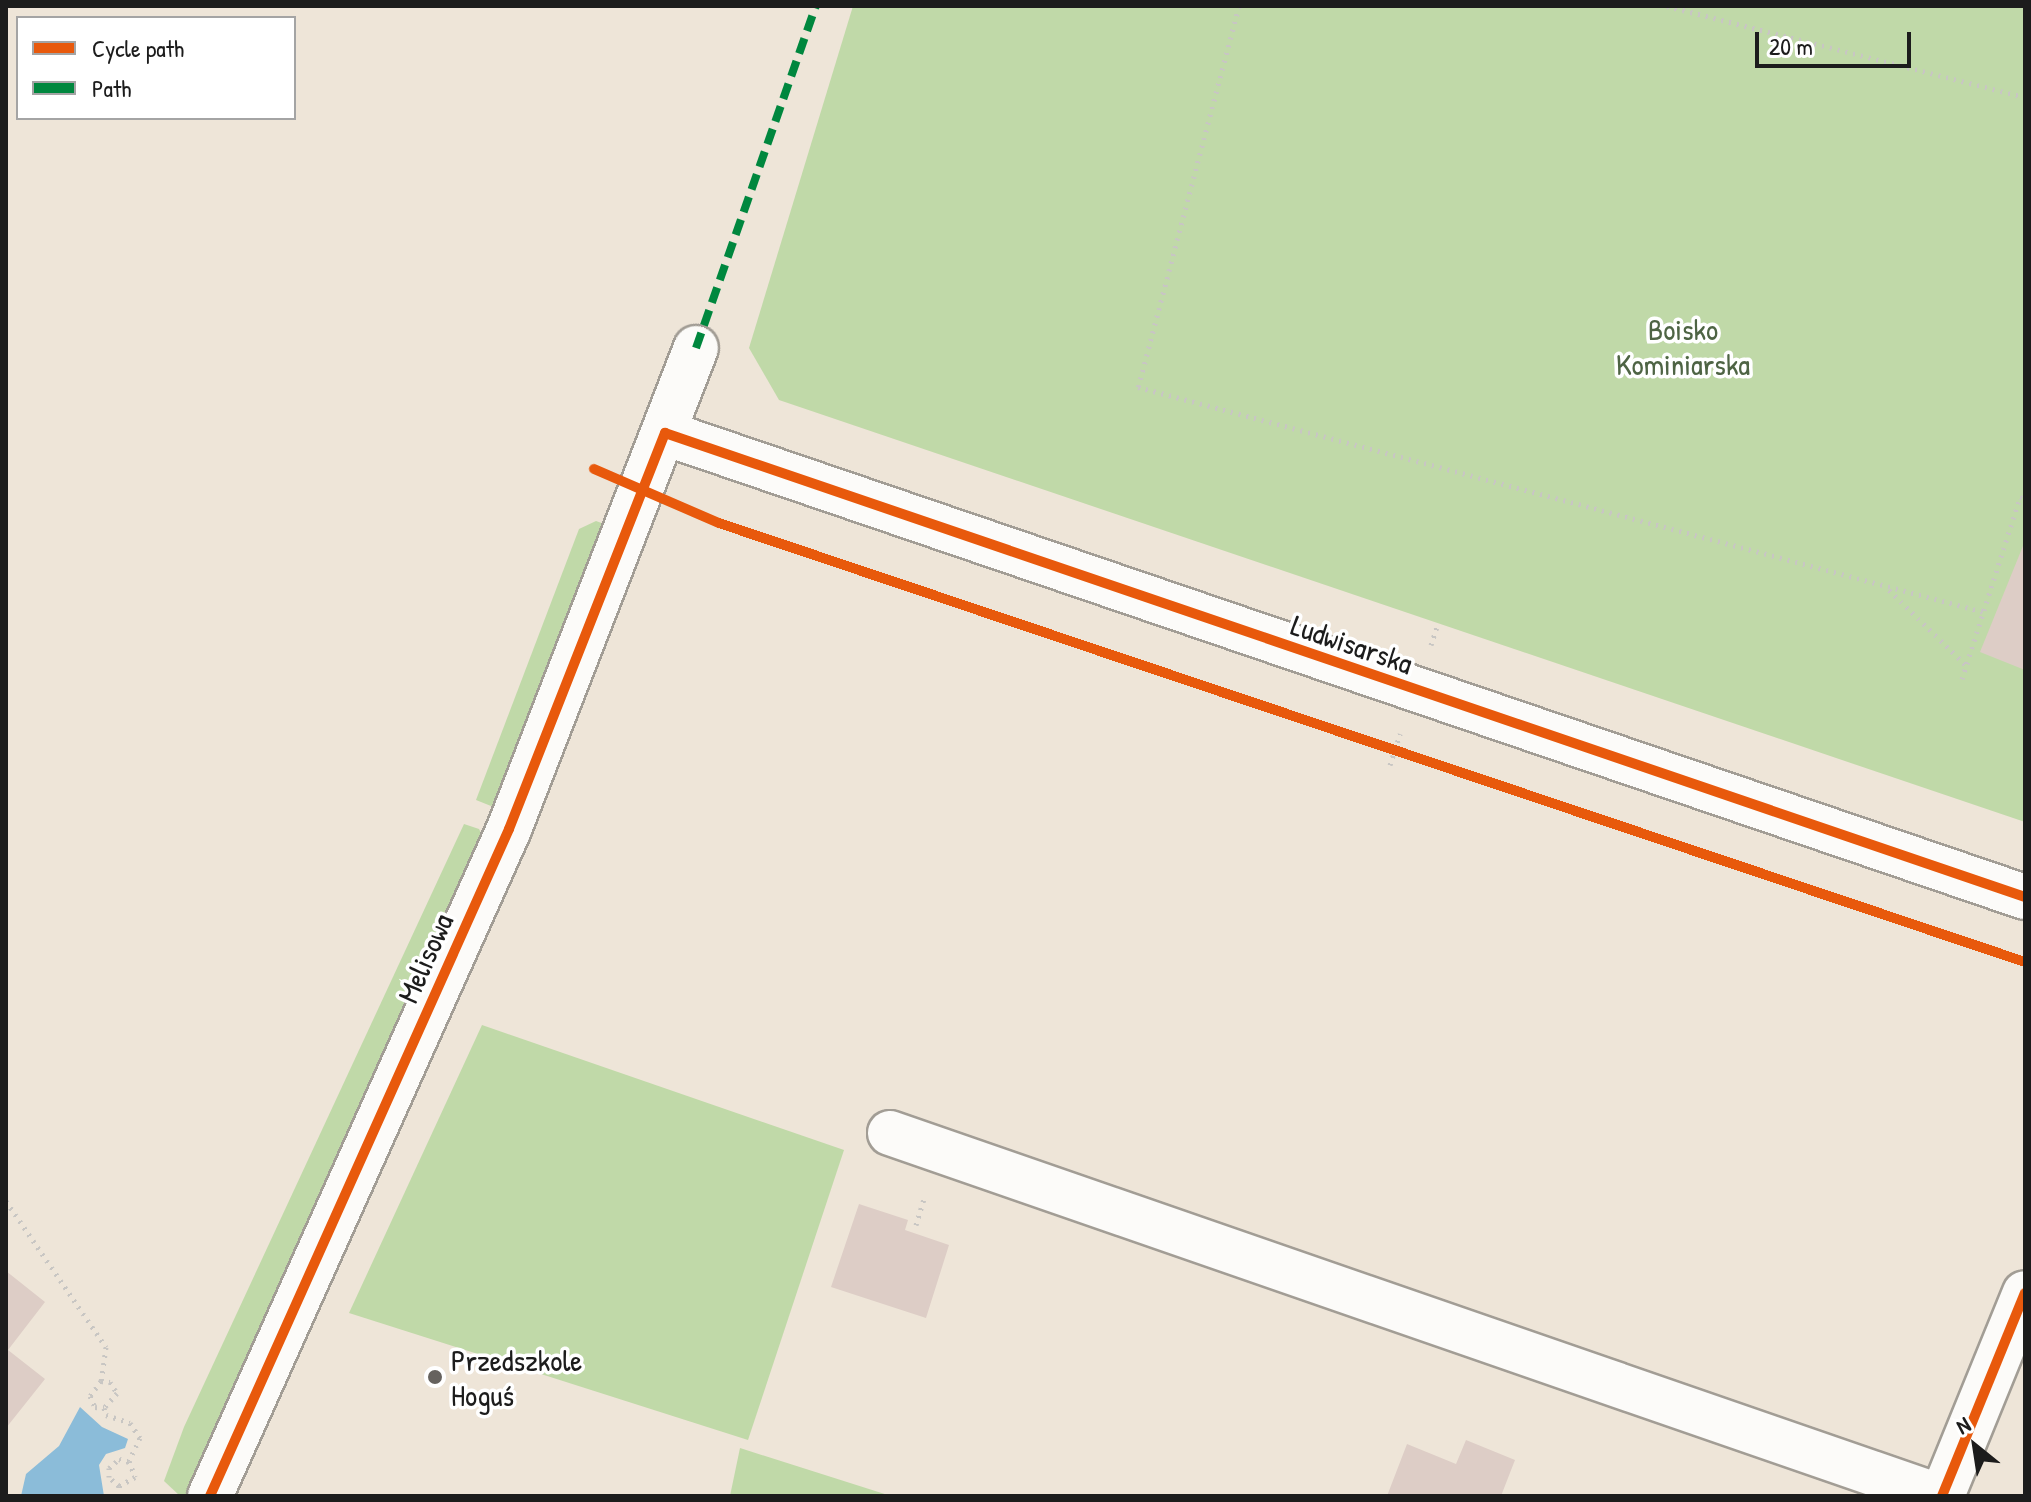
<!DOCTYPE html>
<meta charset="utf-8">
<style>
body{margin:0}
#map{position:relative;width:2031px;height:1502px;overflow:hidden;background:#eee5d8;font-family:"Patrick Hand",sans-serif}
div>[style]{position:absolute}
.green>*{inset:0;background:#c0d9a8}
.water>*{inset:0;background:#8bbcd9}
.building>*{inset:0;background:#ddcdc6}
.path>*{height:5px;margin-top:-2.5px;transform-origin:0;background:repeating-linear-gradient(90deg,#c8c6c3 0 2px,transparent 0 8px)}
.roads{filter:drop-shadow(2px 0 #a29d95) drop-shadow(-2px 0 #a29d95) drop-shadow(0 2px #a29d95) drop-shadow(0 -2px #a29d95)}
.minor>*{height:44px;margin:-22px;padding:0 22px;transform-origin:22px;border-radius:22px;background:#fcfbf9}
.quiet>*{height:8px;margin-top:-4px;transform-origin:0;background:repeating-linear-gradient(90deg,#00873e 0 16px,transparent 0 24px)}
.cycleway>*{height:10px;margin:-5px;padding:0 5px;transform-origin:5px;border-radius:5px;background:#e8590c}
.dots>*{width:22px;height:22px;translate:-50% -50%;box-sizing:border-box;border:4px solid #fff;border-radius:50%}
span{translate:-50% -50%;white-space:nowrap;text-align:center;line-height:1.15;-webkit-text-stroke:7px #fff;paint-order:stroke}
.park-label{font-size:30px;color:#4e6444}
.street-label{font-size:30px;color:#1c1c1c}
.poi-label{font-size:30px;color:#1c1c1c}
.left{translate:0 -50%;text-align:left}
.frame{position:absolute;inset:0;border:8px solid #1c1c1c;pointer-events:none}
.legend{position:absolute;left:16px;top:16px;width:280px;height:104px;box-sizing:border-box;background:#fff;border:2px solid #a4a4a4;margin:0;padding:10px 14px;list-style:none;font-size:24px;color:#1c1c1c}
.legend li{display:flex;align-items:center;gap:16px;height:40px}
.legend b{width:40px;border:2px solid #a4a4a4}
.north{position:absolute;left:1935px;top:1406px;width:80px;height:80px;-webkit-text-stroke:6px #fff;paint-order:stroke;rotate:330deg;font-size:22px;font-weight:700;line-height:32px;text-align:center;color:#1c1c1c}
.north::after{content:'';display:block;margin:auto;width:28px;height:36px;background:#1c1c1c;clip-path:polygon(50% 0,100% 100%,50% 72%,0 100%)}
.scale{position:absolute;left:1755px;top:32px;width:156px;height:36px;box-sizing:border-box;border:4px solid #1c1c1c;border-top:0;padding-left:10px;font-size:24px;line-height:28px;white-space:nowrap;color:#1c1c1c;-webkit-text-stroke:6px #fff;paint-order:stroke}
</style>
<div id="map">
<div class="green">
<i style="clip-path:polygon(853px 6px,2025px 6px,2025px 822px,779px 400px,749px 348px)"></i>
<i style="clip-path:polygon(596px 521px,610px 526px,505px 801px,491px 806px,476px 800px,579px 529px)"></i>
<i style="clip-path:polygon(464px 824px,479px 829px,486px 843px,187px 1496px,180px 1496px,164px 1481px,184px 1427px)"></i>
<i style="clip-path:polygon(482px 1025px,844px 1150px,748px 1440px,349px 1313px)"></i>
<i style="clip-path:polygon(740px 1448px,891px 1496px,730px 1496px)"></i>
</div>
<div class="water">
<i style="clip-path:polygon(80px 1407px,102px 1427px,128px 1439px,125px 1448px,106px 1454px,99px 1465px,104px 1496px,21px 1496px,26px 1474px,59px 1446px)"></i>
</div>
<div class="building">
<i style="clip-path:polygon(2025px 541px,2025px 670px,1980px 652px)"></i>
<i style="clip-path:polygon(859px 1204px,908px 1220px,905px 1230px,949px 1245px,926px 1318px,831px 1287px)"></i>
<i style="clip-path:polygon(6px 1271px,45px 1302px,8px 1350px,45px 1379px,6px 1428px)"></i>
<i style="clip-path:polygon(1466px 1440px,1515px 1460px,1501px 1496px,1387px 1496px,1407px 1444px,1456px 1464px)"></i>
</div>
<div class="path">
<i style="left:1239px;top:6px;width:394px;rotate:104.8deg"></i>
<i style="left:1138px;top:387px;width:875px;rotate:14.89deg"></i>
<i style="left:1667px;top:6px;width:369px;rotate:14.3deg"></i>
<i style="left:1889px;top:590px;width:109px;rotate:44.3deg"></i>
<i style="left:1431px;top:645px;width:19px;rotate:-72deg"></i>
<i style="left:1962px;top:679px;width:191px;rotate:-72.3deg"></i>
<i style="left:2020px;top:497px;width:5px;rotate:22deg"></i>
<i style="left:1390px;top:765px;width:33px;rotate:-72deg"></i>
<i style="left:6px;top:1201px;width:177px;rotate:55.6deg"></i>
<i style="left:106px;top:1347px;width:34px;rotate:98deg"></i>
<i style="left:101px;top:1381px;width:9px;rotate:6deg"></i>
<i style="left:110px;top:1382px;width:13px;rotate:58deg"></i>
<i style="left:117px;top:1393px;width:20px;rotate:131deg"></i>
<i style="left:104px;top:1408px;width:7px;rotate:74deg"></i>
<i style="left:106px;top:1415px;width:25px;rotate:18deg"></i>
<i style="left:130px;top:1423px;width:18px;rotate:56deg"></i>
<i style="left:140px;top:1438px;width:25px;rotate:116deg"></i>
<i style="left:129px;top:1461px;width:17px;rotate:69deg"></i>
<i style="left:135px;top:1477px;width:18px;rotate:151deg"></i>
<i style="left:119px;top:1486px;width:10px;rotate:90deg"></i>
<i style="left:916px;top:1225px;width:30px;rotate:-73deg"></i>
<i style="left:101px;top:1381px;width:19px;rotate:126deg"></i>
<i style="left:90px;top:1396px;width:12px;rotate:66deg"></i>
<i style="left:95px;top:1407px;width:9px;rotate:6deg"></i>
<i style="left:119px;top:1486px;width:13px;rotate:-138deg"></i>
<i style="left:109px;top:1477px;width:9px;rotate:-90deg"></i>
<i style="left:109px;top:1468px;width:13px;rotate:-42deg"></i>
<i style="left:119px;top:1459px;width:10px;rotate:17deg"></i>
</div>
<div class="roads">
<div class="minor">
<i style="left:665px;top:433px;width:1437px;rotate:18.84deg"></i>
<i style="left:890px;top:1133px;width:1109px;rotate:19.1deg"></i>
<i style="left:210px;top:1496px;width:731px;rotate:-65.85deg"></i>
<i style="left:509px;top:829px;width:516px;rotate:-68.76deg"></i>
<i style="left:1942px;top:1496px;width:219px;rotate:-67.8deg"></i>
</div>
</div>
<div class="quiet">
<i style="left:696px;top:348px;width:362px;rotate:-70.7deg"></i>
</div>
<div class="cycleway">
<i style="left:594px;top:469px;width:136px;rotate:23.4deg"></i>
<i style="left:719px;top:523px;width:1378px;rotate:18.58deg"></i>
<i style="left:210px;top:1496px;width:731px;rotate:-65.85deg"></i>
<i style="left:509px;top:829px;width:426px;rotate:-68.5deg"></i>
<i style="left:665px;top:433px;width:1437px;rotate:18.84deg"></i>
<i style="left:1942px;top:1496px;width:219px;rotate:-67.8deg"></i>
</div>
<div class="dots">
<i style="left:435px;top:1377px;background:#66625e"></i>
</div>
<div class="park-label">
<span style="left:1683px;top:346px">Boisko<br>Kominiarska</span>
</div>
<div class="street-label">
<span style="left:1352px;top:644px;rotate:19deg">Ludwisarska</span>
<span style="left:425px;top:958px;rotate:-66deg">Melisowa</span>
</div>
<div class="poi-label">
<span class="left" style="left:451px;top:1377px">Przedszkole<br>Hoguś</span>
</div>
<div class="frame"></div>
<ul class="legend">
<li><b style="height:10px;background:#e8590c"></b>Cycle path</li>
<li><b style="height:10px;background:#00873e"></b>Path</li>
</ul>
<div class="north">N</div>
<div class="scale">20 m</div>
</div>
